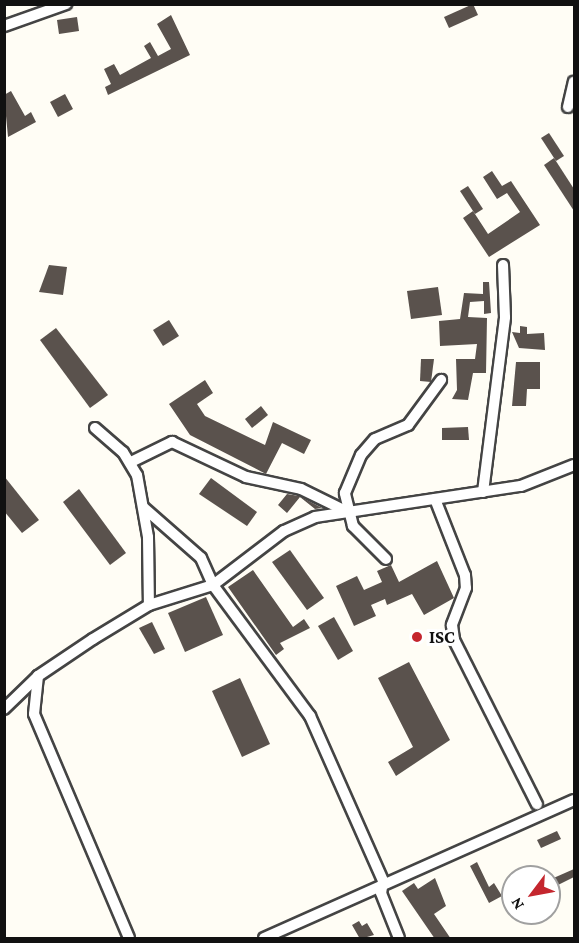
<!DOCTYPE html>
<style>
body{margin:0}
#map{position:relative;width:579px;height:943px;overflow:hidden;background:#fffdf5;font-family:"Crimson Pro",serif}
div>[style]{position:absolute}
.building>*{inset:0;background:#5a524d}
.roads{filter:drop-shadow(2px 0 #444) drop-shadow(-2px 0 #444) drop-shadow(0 2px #444) drop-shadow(0 -2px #444)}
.street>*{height:10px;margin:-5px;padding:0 5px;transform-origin:5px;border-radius:5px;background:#fff}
.dots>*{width:16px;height:16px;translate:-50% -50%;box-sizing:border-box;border:3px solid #fff;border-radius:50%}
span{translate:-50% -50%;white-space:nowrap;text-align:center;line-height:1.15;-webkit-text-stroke:6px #fff;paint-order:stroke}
.poi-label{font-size:18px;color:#111;font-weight:700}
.left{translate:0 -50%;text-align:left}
.frame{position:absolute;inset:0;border:6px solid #111;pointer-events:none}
.north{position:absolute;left:501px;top:865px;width:60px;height:60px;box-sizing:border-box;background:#fff;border:2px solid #a0a0a0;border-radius:50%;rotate:238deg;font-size:16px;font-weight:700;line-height:24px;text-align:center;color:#111}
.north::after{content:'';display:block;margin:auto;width:21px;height:27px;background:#c4262e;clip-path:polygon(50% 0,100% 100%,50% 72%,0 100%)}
</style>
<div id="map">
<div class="building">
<i style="clip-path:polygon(473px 4px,478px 15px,449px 28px,444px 17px)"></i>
<i style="clip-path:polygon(171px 15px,190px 55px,108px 95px,105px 87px,111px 84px,104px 69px,114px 64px,120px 75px,151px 58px,144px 46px,150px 42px,158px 56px,171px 49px,157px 24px)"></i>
<i style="clip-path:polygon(77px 17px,79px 31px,59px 34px,57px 20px)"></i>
<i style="clip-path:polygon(11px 91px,25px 116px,31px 112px,36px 122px,8px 137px,4px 95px)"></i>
<i style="clip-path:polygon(65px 94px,73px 109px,58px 117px,50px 102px)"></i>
<i style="clip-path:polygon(549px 133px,564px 156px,556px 161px,541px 138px)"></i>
<i style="clip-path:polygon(554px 158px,574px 189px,574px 211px,544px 165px)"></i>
<i style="clip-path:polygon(492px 171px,502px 186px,511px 181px,540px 225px,489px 257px,463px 218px,473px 211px,488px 234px,520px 212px,507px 193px,497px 199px,483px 177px)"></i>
<i style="clip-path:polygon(468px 186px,483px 209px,475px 214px,460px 191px)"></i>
<i style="clip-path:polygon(49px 265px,67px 267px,63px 295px,39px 292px)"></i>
<i style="clip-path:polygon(483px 282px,489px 282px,491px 313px,484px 314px,484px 301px,470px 302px,468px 317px,487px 318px,486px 373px,473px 373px,468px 400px,452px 399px,457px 390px,456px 359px,475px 359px,477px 344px,440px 346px,439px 321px,460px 319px,464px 293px,483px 294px)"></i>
<i style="clip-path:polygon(438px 287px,442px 315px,411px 319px,407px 291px)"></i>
<i style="clip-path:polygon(169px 320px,179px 336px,163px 346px,153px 330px)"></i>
<i style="clip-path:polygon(520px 326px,527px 327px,527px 334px,544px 333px,545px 350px,519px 348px,512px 332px,520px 333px)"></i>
<i style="clip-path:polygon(56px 328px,108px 395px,90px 408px,40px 340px)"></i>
<i style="clip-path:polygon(421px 359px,434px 359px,431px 382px,420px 381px)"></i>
<i style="clip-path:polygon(516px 362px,540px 362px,540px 389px,527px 389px,526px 406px,512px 406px)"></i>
<i style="clip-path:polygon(205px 380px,213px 393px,197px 404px,205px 416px,265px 445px,273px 422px,311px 440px,304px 454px,282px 443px,266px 474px,190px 435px,169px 404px)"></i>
<i style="clip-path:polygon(261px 406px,268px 415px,252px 428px,245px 419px)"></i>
<i style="clip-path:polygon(468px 427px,469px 440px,442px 440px,442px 428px)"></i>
<i style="clip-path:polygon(4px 476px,39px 520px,22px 533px,4px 511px)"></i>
<i style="clip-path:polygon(211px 478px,257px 512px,247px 526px,199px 494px)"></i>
<i style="clip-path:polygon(79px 489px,126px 553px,110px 565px,63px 502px)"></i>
<i style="clip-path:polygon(287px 494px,299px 496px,322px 508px,315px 509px,300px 497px,287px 513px,278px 505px)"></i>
<i style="clip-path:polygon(290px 550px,324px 598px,307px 610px,272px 562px)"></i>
<i style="clip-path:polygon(437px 561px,454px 598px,424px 615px,412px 594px,387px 605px,385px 599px,371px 605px,376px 616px,354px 626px,336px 586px,357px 576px,364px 590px,382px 582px,377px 571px,391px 565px,399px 582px)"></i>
<i style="clip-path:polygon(253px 570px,293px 627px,304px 619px,310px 628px,280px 643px,284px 649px,276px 655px,228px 587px)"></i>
<i style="clip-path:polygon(206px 597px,223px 635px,185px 652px,168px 613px)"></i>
<i style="clip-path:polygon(334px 617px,353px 651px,338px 660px,318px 626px)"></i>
<i style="clip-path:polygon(152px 622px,165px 649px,154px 654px,139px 628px)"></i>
<i style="clip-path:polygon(409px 662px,450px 740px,396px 776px,388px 762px,413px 747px,378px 678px)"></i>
<i style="clip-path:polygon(240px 678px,270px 744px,242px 757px,212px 691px)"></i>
<i style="clip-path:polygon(557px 831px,561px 839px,541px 848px,537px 840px)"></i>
<i style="clip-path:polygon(477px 862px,489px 887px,494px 883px,502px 896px,489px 903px,470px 866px)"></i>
<i style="clip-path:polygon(574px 869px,574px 877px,552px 888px,549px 880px)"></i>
<i style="clip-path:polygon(435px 878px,446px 906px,434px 914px,451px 939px,435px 939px,402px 891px,414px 883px,418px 889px)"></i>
<i style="clip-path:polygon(359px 921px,362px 926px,367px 923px,374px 935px,360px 939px,352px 925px)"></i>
</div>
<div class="roads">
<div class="street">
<i style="left:4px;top:26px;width:66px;rotate:-19.5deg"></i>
<i style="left:568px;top:107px;width:26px;rotate:-77deg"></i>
<i style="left:95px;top:428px;width:37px;rotate:41deg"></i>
<i style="left:123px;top:452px;width:27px;rotate:59deg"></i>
<i style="left:137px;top:475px;width:63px;rotate:79.9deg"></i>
<i style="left:148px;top:537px;width:68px;rotate:89.2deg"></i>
<i style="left:131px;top:462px;width:46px;rotate:-26deg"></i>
<i style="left:172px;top:442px;width:82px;rotate:25.3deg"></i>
<i style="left:246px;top:477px;width:56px;rotate:12.3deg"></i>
<i style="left:301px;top:489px;width:52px;rotate:26.1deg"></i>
<i style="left:483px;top:492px;width:176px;rotate:-82.8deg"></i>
<i style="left:505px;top:317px;width:52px;rotate:-92.2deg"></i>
<i style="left:435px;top:499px;width:82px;rotate:68.5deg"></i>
<i style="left:465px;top:575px;width:13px;rotate:86deg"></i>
<i style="left:466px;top:588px;width:40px;rotate:111deg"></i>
<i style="left:452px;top:625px;width:15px;rotate:82deg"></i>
<i style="left:454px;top:640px;width:184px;rotate:63.2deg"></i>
<i style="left:143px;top:507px;width:77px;rotate:41.3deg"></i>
<i style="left:201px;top:558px;width:30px;rotate:66deg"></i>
<i style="left:213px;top:585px;width:163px;rotate:53.5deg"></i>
<i style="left:310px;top:716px;width:180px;rotate:66.1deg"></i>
<i style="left:383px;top:881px;width:12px;rotate:99deg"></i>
<i style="left:381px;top:893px;width:48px;rotate:68.2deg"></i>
<i style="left:386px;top:559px;width:47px;rotate:-135deg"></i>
<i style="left:353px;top:526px;width:34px;rotate:-104deg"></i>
<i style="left:345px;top:493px;width:41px;rotate:-67.2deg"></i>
<i style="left:361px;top:455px;width:21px;rotate:-49deg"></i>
<i style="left:375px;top:439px;width:36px;rotate:-23deg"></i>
<i style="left:408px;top:425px;width:56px;rotate:-53.7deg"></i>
<i style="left:38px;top:676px;width:38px;rotate:96deg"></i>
<i style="left:34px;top:714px;width:243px;rotate:67deg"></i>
<i style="left:4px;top:709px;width:47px;rotate:-44.1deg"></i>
<i style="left:38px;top:676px;width:66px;rotate:-33.9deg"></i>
<i style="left:93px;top:639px;width:66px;rotate:-31.3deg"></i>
<i style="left:149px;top:605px;width:67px;rotate:-17.4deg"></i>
<i style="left:213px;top:585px;width:89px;rotate:-37.3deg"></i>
<i style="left:284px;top:531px;width:34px;rotate:-24deg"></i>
<i style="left:315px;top:517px;width:208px;rotate:-8.6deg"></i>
<i style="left:521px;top:486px;width:57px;rotate:-21.6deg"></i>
<i style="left:264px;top:938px;width:339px;rotate:-24deg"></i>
</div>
</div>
<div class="dots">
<i style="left:417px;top:637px;background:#c4262e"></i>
</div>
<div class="poi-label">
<span class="left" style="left:429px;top:637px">ISC</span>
</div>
<div class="frame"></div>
<div class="north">N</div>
</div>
